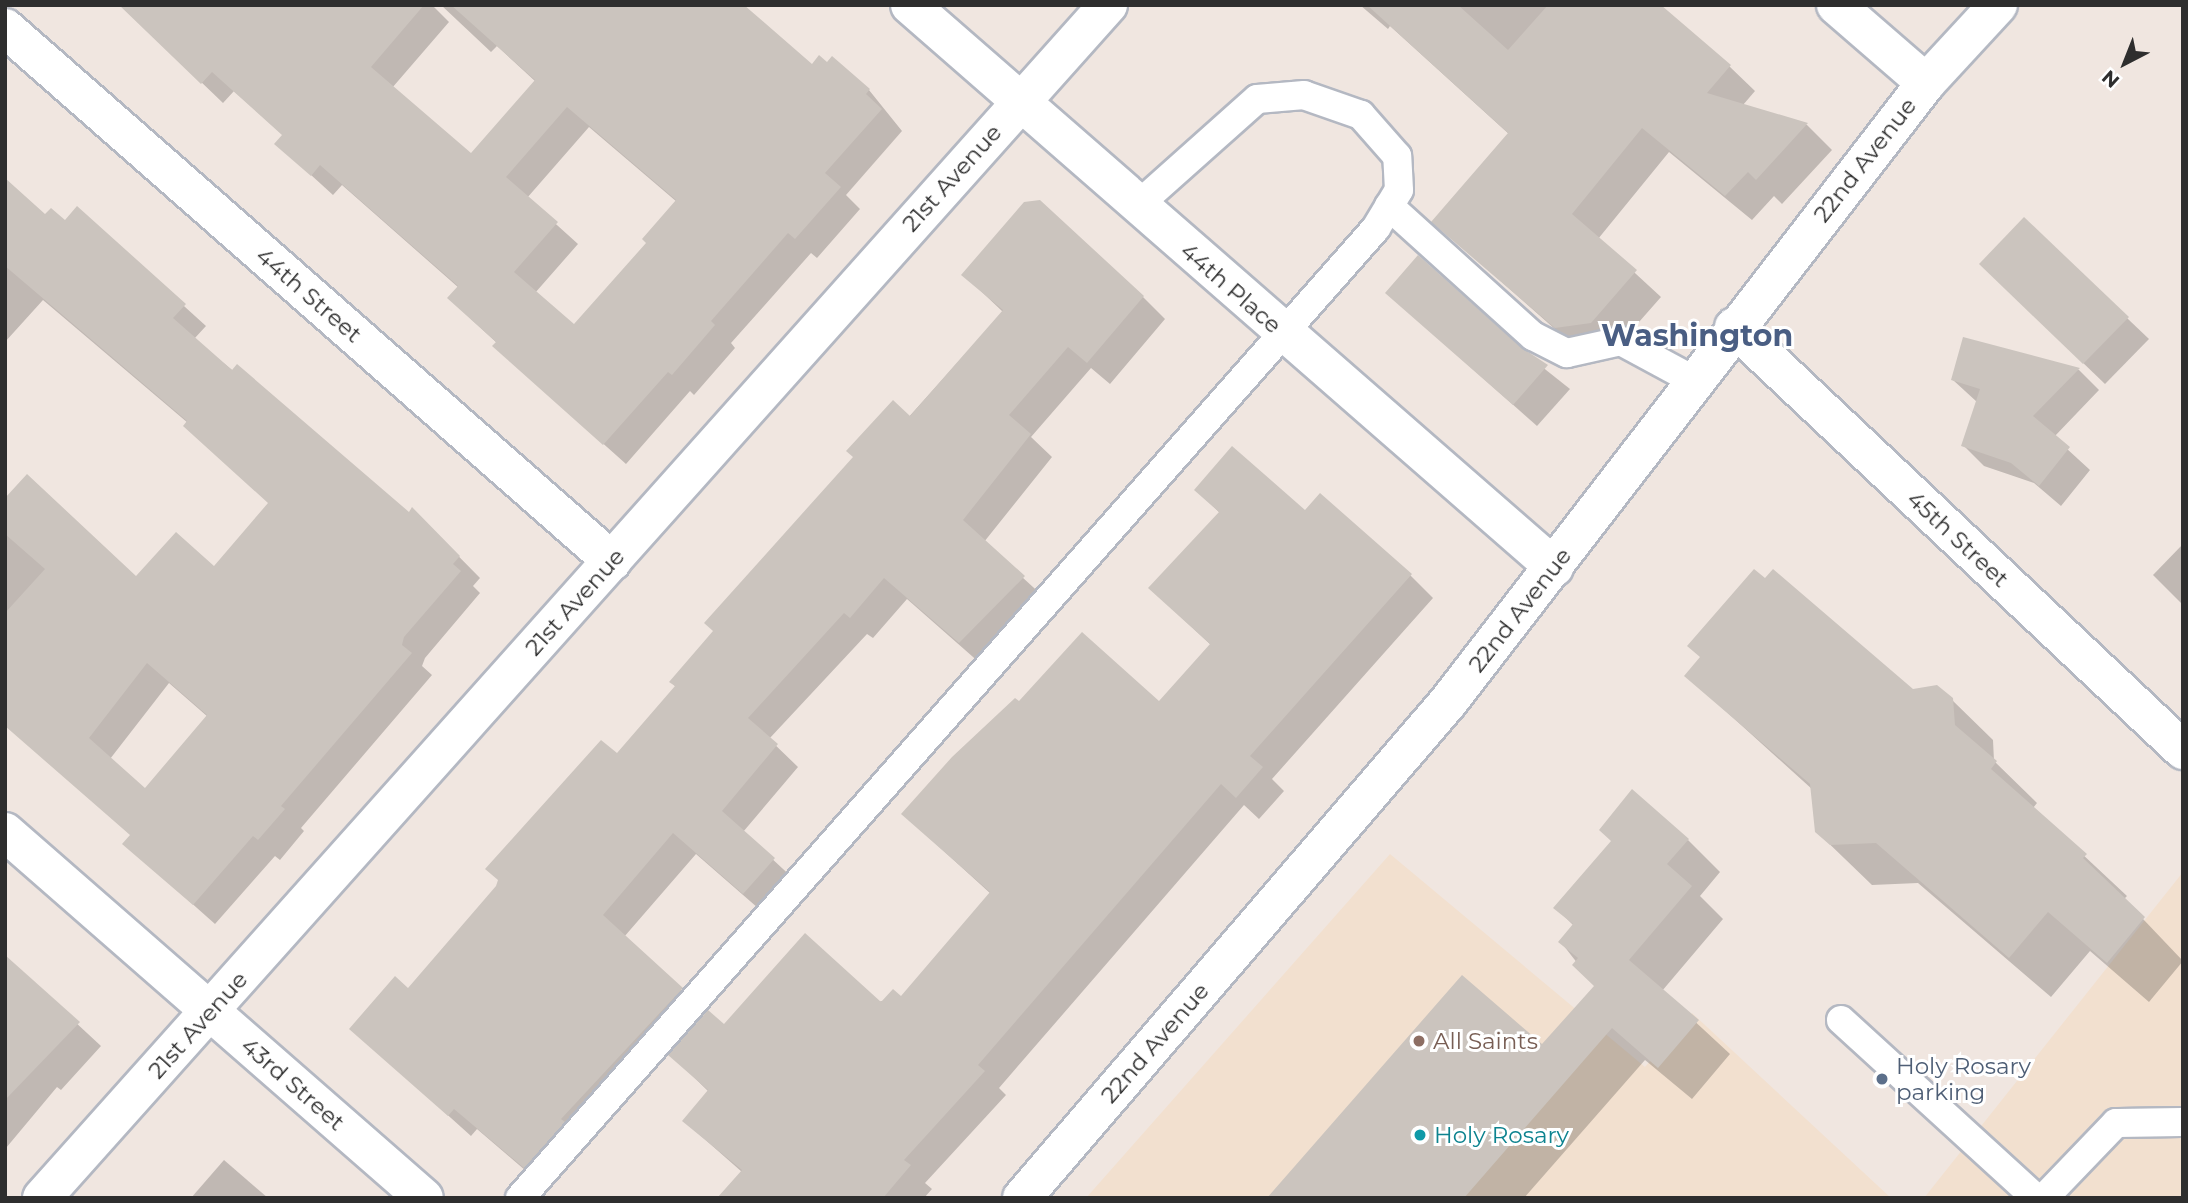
<!DOCTYPE html>
<style>
body{margin:0}
#map{position:relative;width:2188px;height:1203px;overflow:hidden;background:#f0e6e0;font-family:Montserrat,sans-serif}
div>[style]{position:absolute}
.education>*{inset:0;background:#f2e0cf}
.shadow>*{inset:0;background:#0003}
.building>*{inset:0;background:#cbc4be}
.roads{filter:drop-shadow(2px 0 #b4b8c2) drop-shadow(-2px 0 #b4b8c2) drop-shadow(0 2px #b4b8c2) drop-shadow(0 -2px #b4b8c2)}
.service>*{height:28px;margin:-14px;padding:0 14px;transform-origin:14px;border-radius:14px;background:#fff}
.minor>*{height:38px;margin:-19px;padding:0 19px;transform-origin:19px;border-radius:19px;background:#fff}
.tertiary>*{height:38px;margin:-19px;padding:0 19px;transform-origin:19px;border-radius:19px;background:#fff}
.dots>*{width:19px;height:19px;translate:-50% -50%;box-sizing:border-box;border:4px solid #fff;border-radius:50%}
span{translate:-50% -50%;white-space:nowrap;text-align:center;line-height:1.15;-webkit-text-stroke:6px #fff;paint-order:stroke}
.street-label{font-size:23px;color:#2e2e2e}
.education-label{font-size:23px;color:#785e54}
.left{translate:0 -50%;text-align:left}
.service-label{font-size:23px;color:#4e5e75}
.culture-label{font-size:23px;color:#0d838f}
.district-label{font-size:30px;color:#4a5e83;font-weight:700}
.frame{position:absolute;inset:0;border:7px solid #2e2e2e;pointer-events:none}
.north{position:absolute;left:2090px;top:28px;width:70px;height:70px;-webkit-text-stroke:5px #fff;paint-order:stroke;rotate:222deg;font-size:19px;font-weight:700;line-height:28px;text-align:center;color:#2e2e2e}
.north::after{content:'';display:block;margin:auto;width:24px;height:32px;background:#2e2e2e;clip-path:polygon(50% 0,100% 100%,50% 72%,0 100%)}
</style>
<div id="map">
<div class="education">
<i style="clip-path:polygon(1390px 854px,1645px 1067px,1692px 1013px,1891px 1198px,1086px 1198px)"></i>
<i style="clip-path:polygon(2183px 872px,2183px 1198px,1924px 1198px)"></i>
</div>
<div class="shadow">
<i style="clip-path:polygon(evenodd,121px 5px,432px 5px,449px 22px,392px 88px,471px 156px,536px 82px,497px 46px,491px 52px,441px 5px,513px 5px,812px 67px,869px 90px,902px 131px,846px 195px,860px 209px,817px 258px,811px 253px,731px 343px,735px 348px,694px 395px,690px 391px,626px 464px,494px 346px,497px 343px,471px 319px,459px 288px,342px 185px,333px 195px,277px 144px,284px 136px,234px 91px,223px 103px,121px 5px,589px 127px,677px 202px,648px 243px,574px 327px,535px 293px,578px 244px,527px 198px,589px 127px)"></i>
<i style="clip-path:polygon(1360px 5px,1648px 5px,1729px 66px,1755px 91px,1743px 105px,1807px 125px,1832px 150px,1782px 204px,1774px 196px,1752px 220px,1669px 152px,1598px 239px,1661px 297px,1617px 347px,1582px 353px,1434px 222px,1510px 135px,1390px 26px,1388px 29px)"></i>
<i style="clip-path:polygon(evenodd,5px 180px,46px 216px,65px 223px,77px 209px,206px 326px,194px 339px,409px 514px,413px 510px,480px 578px,473px 586px,480px 593px,425px 658px,422px 666px,432px 675px,301px 828px,304px 831px,280px 860px,275px 856px,215px 924px,125px 844px,132px 836px,5px 722px,5px 501px,136px 578px,214px 569px,270px 504px,188px 423px,43px 300px,5px 342px,5px 180px,169px 683px,208px 717px,145px 790px,110px 759px,169px 683px)"></i>
<i style="clip-path:polygon(2024px 220px,2149px 339px,2105px 384px,2002px 285px)"></i>
<i style="clip-path:polygon(964px 275px,1143px 297px,1165px 319px,1110px 384px,1091px 368px,1031px 437px,1052px 457px,984px 542px,1045px 598px,981px 664px,907px 599px,873px 638px,867px 634px,769px 739px,798px 767px,743px 832px,796px 881px,766px 915px,696px 854px,624px 937px,704px 1011px,547px 1189px,477px 1129px,471px 1136px,352px 1029px,409px 991px,676px 687px,671px 682px,1003px 312px)"></i>
<i style="clip-path:polygon(1387px 293px,1521px 350px,1570px 389px,1537px 426px)"></i>
<i style="clip-path:polygon(1965px 339px,2079px 370px,2099px 390px,2054px 437px,2090px 470px,2061px 506px,2034px 483px,1984px 466px,1963px 445px,1977px 402px,1953px 380px)"></i>
<i style="clip-path:polygon(1196px 490px,1305px 512px,1410px 575px,1433px 598px,1272px 779px,1284px 791px,1259px 819px,1244px 805px,999px 1088px,1006px 1095px,925px 1183px,932px 1189px,924px 1198px,720px 1198px,742px 1172px,684px 1121px,709px 1092px,671px 1055px,724px 1027px,901px 998px,991px 894px,903px 814px,1019px 704px,1159px 704px,1212px 646px,1150px 588px,1220px 513px)"></i>
<i style="clip-path:polygon(2183px 544px,2183px 605px,2153px 575px)"></i>
<i style="clip-path:polygon(1687px 676px,1912px 691px,1951px 699px,1993px 740px,1994px 761px,2037px 803px,2033px 808px,2127px 896px,2124px 899px,2183px 961px,2149px 1002px,2090px 951px,2051px 997px,1918px 883px,1872px 885px,1817px 832px,1813px 790px)"></i>
<i style="clip-path:polygon(1688px 840px,1720px 872px,1700px 896px,1723px 919px,1662px 991px,1730px 1054px,1692px 1099px,1645px 1060px,1524px 1198px,1269px 1198px,1542px 1047px,1596px 987px,1560px 941px,1574px 926px,1556px 908px)"></i>
<i style="clip-path:polygon(5px 957px,101px 1046px,61px 1090px,57px 1087px,6px 1148px)"></i>
<i style="clip-path:polygon(224px 1160px,268px 1198px,191px 1198px)"></i>
</div>
<div class="building">
<i style="clip-path:polygon(evenodd,119px 5px,424px 5px,371px 67px,471px 153px,535px 80px,451px 5px,744px 5px,812px 64px,819px 55px,827px 62px,832px 56px,870px 89px,866px 94px,882px 109px,825px 173px,841px 187px,795px 239px,788px 233px,711px 321px,715px 325px,672px 375px,668px 372px,603px 445px,492px 346px,496px 342px,447px 298px,458px 286px,320px 165px,311px 176px,274px 144px,282px 135px,212px 72px,201px 84px,119px 5px,567px 107px,676px 200px,642px 239px,646px 243px,574px 324px,514px 272px,558px 222px,506px 177px,567px 107px)"></i>
<i style="clip-path:polygon(1367px 5px,1458px 5px,1508px 50px,1548px 5px,1661px 5px,1731px 65px,1707px 93px,1808px 123px,1756px 180px,1748px 172px,1725px 196px,1642px 128px,1572px 214px,1637px 270px,1591px 323px,1555px 328px,1431px 222px,1508px 133px)"></i>
<i style="clip-path:polygon(evenodd,5px 178px,45px 214px,51px 208px,65px 220px,77px 206px,186px 304px,173px 318px,232px 370px,237px 364px,409px 512px,412px 507px,460px 556px,453px 564px,461px 571px,404px 637px,402px 645px,412px 653px,281px 806px,285px 809px,258px 840px,253px 836px,193px 905px,122px 844px,130px 835px,5px 726px,5px 613px,45px 569px,5px 534px,5px 498px,27px 474px,136px 576px,176px 532px,214px 566px,268px 503px,183px 426px,187px 421px,5px 266px,5px 178px,147px 663px,207px 715px,145px 788px,89px 738px,147px 663px)"></i>
<i style="clip-path:polygon(1040px 200px,1144px 296px,1087px 363px,1068px 347px,1009px 415px,1031px 434px,963px 520px,1025px 576px,959px 643px,884px 578px,850px 618px,844px 613px,748px 718px,778px 744px,722px 811px,775px 858px,743px 894px,673px 833px,603px 915px,683px 988px,561px 1119px,565px 1122px,524px 1168px,454px 1109px,448px 1116px,349px 1029px,395px 976px,408px 988px,496px 886px,498px 880px,485px 869px,601px 740px,617px 753px,675px 686px,669px 682px,713px 631px,704px 623px,853px 457px,846px 451px,893px 400px,910px 416px,1003px 310px,961px 275px,1024px 202px)"></i>
<i style="clip-path:polygon(2024px 217px,2129px 317px,2083px 364px,1979px 264px)"></i>
<i style="clip-path:polygon(1418px 255px,1522px 348px,1548px 365px,1513px 405px,1385px 293px)"></i>
<i style="clip-path:polygon(1963px 337px,2080px 368px,2033px 416px,2070px 447px,2039px 486px,2011px 463px,1961px 446px,1980px 389px,1951px 380px)"></i>
<i style="clip-path:polygon(1232px 446px,1305px 510px,1320px 493px,1412px 574px,1250px 756px,1263px 767px,1236px 798px,1221px 784px,978px 1065px,985px 1071px,904px 1160px,911px 1165px,883px 1198px,717px 1198px,742px 1170px,682px 1121px,708px 1090px,668px 1055px,708px 1010px,724px 1024px,805px 933px,881px 1002px,893px 989px,901px 996px,990px 892px,901px 814px,952px 757px,1015px 698px,1019px 701px,1082px 632px,1159px 701px,1210px 644px,1148px 588px,1219px 512px,1194px 490px)"></i>
<i style="clip-path:polygon(1754px 569px,1765px 578px,1773px 569px,1913px 689px,1937px 685px,1953px 698px,1955px 725px,1997px 761px,1991px 769px,2087px 854px,2083px 858px,2145px 917px,2107px 963px,2048px 912px,2009px 958px,1876px 843px,1830px 845px,1815px 832px,1810px 784px,1684px 676px,1700px 657px,1687px 646px)"></i>
<i style="clip-path:polygon(1632px 789px,1689px 839px,1667px 864px,1692px 886px,1629px 960px,1699px 1020px,1658px 1068px,1612px 1028px,1464px 1198px,1267px 1198px,1462px 975px,1542px 1044px,1594px 986px,1572px 965px,1578px 958px,1558px 942px,1573px 924px,1553px 908px,1611px 841px,1599px 830px)"></i>
<i style="clip-path:polygon(5px 955px,80px 1022px,5px 1100px)"></i>
</div>
<div class="roads">
<div class="service">
<i style="left:1389px;top:206px;width:194px;rotate:42.1deg"></i>
<i style="left:1533px;top:336px;width:38px;rotate:27deg"></i>
<i style="left:1567px;top:353px;width:55px;rotate:-12.5deg"></i>
<i style="left:1621px;top:341px;width:82px;rotate:28.4deg"></i>
<i style="left:1841px;top:1020px;width:264px;rotate:42.4deg"></i>
<i style="left:520px;top:1198px;width:1294px;rotate:-48.57deg"></i>
<i style="left:1376px;top:228px;width:44px;rotate:-58.8deg"></i>
<i style="left:1399px;top:190px;width:34px;rotate:-93deg"></i>
<i style="left:1397px;top:156px;width:55px;rotate:-131.3deg"></i>
<i style="left:1361px;top:115px;width:60px;rotate:-160.7deg"></i>
<i style="left:1304px;top:95px;width:47px;rotate:175.1deg"></i>
<i style="left:1257px;top:99px;width:159px;rotate:138.3deg"></i>
<i style="left:2044px;top:1198px;width:104px;rotate:-46.2deg"></i>
<i style="left:2116px;top:1123px;width:67px;rotate:-0.9deg"></i>
</div>
<div class="minor">
<i style="left:910px;top:5px;width:855px;rotate:41.11deg"></i>
<i style="left:1836px;top:5px;width:119px;rotate:40.9deg"></i>
<i style="left:5px;top:28px;width:808px;rotate:41.29deg"></i>
<i style="left:5px;top:832px;width:556px;rotate:41.14deg"></i>
<i style="left:42px;top:1198px;width:1600px;rotate:-48.22deg"></i>
</div>
<div class="tertiary">
<i style="left:1734px;top:327px;width:617px;rotate:43.29deg"></i>
<i style="left:1022px;top:1198px;width:655px;rotate:-49.33deg"></i>
<i style="left:1449px;top:701px;width:781px;rotate:-52.34deg"></i>
<i style="left:1926px;top:83px;width:106px;rotate:-47.3deg"></i>
</div>
</div>
<div class="dots">
<i style="left:1419px;top:1041px;background:#8d6e63"></i>
<i style="left:1882px;top:1079px;background:#5c6f8a"></i>
<i style="left:1420px;top:1135px;background:#0f9aa8"></i>
</div>
<div class="street-label">
<span style="left:1865px;top:160px;rotate:-52deg">22nd Avenue</span>
<span style="left:952px;top:178px;rotate:-48deg">21st Avenue</span>
<span style="left:1231px;top:288px;rotate:41deg">44th Place</span>
<span style="left:309px;top:295px;rotate:41deg">44th Street</span>
<span style="left:1958px;top:539px;rotate:43deg">45th Street</span>
<span style="left:575px;top:602px;rotate:-48deg">21st Avenue</span>
<span style="left:1520px;top:610px;rotate:-52deg">22nd Avenue</span>
<span style="left:198px;top:1025px;rotate:-48deg">21st Avenue</span>
<span style="left:1155px;top:1043px;rotate:-49deg">22nd Avenue</span>
<span style="left:293px;top:1084px;rotate:41deg">43rd Street</span>
</div>
<div class="education-label">
<span class="left" style="left:1433px;top:1041px">All Saints</span>
</div>
<div class="service-label">
<span class="left" style="left:1896px;top:1079px">Holy Rosary<br>parking</span>
</div>
<div class="culture-label">
<span class="left" style="left:1434px;top:1135px">Holy Rosary</span>
</div>
<div class="district-label">
<span style="left:1697px;top:336px">Washington</span>
</div>
<div class="frame"></div>
<div class="north">N</div>
</div>
